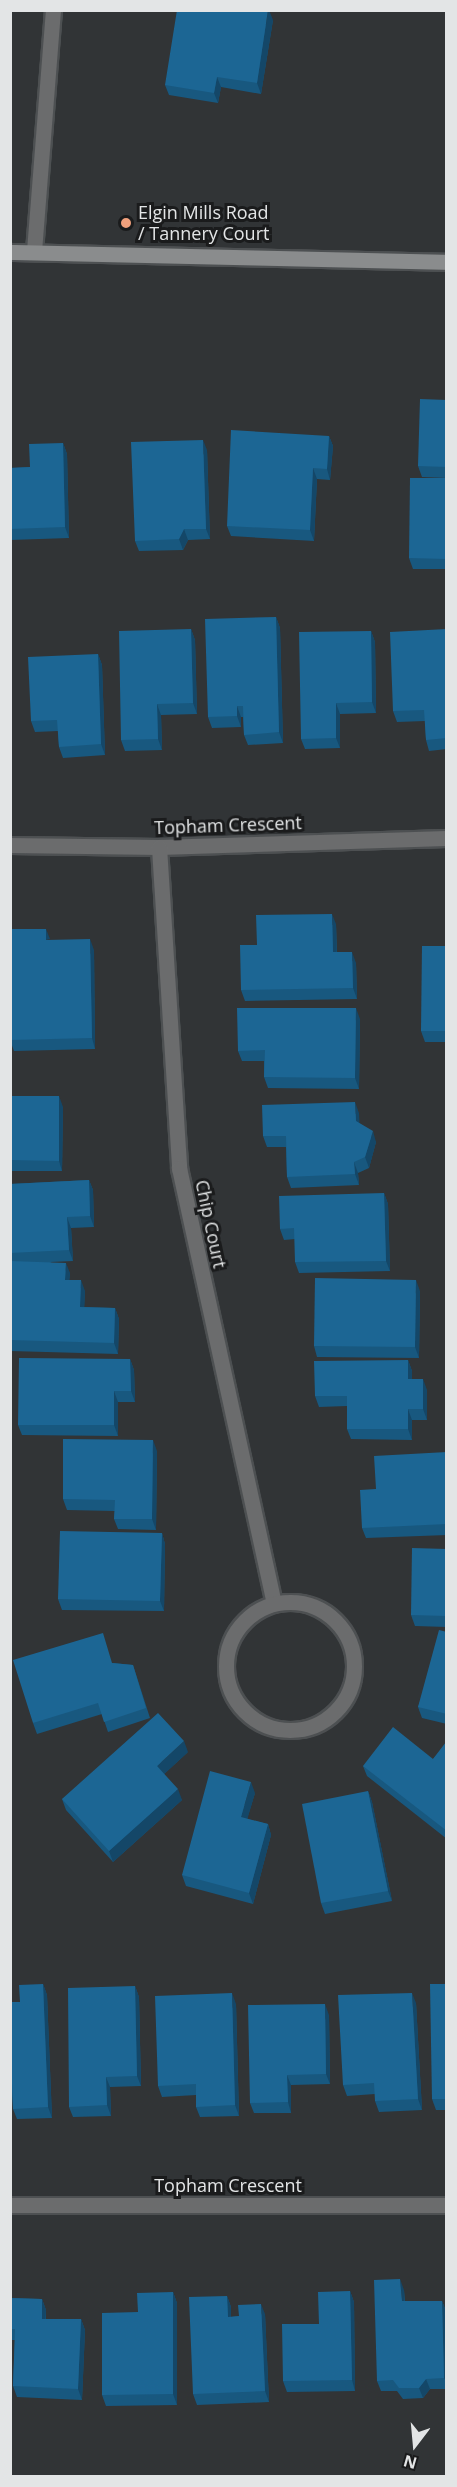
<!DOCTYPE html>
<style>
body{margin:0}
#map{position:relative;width:457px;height:2487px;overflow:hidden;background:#313436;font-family:"Open Sans",sans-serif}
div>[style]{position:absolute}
.roads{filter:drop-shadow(2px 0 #4d5052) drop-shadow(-2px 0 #4d5052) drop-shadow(0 2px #4d5052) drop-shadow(0 -2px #4d5052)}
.minor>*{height:15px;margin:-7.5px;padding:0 7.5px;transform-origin:7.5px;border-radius:7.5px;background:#6b6c6d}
.minor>.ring{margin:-7.5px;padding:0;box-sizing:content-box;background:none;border:15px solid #6b6c6d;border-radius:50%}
.secondary>*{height:15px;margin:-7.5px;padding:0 7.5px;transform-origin:7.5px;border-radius:7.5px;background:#8a8c8d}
.wall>*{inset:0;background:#18587f}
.shaded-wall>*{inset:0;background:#144768}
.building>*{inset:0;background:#1c6694}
.dots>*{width:16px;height:16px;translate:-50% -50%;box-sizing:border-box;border:3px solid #1a1b1c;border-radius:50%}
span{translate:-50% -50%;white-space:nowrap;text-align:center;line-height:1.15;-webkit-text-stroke:6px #1a1b1c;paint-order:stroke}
.poi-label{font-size:18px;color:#e3e5e6}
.left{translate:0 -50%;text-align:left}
.street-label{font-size:18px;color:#e3e5e6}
.frame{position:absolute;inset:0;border:12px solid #e3e5e6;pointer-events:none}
.north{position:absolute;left:385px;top:2415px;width:60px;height:60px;-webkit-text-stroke:4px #1a1b1c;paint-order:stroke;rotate:196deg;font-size:16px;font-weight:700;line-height:24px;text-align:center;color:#e3e5e6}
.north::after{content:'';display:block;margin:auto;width:21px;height:27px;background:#e3e5e6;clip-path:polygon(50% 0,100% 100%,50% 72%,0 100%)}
</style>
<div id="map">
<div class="roads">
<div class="minor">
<i style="left:34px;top:251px;width:242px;rotate:-85.5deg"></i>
<i style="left:10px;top:845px;width:149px;rotate:0.8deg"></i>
<i style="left:159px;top:847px;width:287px;rotate:-1.8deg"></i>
<i style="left:159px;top:847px;width:322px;rotate:86.4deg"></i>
<i style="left:179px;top:1168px;width:445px;rotate:77.7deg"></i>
<i class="ring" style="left:226px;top:1602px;width:113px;height:113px"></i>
<i style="left:10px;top:2205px;width:436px"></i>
</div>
<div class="secondary">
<i style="left:10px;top:252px;width:436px;rotate:1.3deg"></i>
</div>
</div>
<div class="wall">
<i style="clip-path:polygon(273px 20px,261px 94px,221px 87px,218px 103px,169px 95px,165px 85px)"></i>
<i style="clip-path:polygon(447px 400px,447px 478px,422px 477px,418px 466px)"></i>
<i style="clip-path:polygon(329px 436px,333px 446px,330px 480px,317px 479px,314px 541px,231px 536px,227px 526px)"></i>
<i style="clip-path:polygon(63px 443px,67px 454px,69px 538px,10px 540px,10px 468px,30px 467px)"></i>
<i style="clip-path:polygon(207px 450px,210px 539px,188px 540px,183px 550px,139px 551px,135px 541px)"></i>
<i style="clip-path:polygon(447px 478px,447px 569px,413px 569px,409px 558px)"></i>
<i style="clip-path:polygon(276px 617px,280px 628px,283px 743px,248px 745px,244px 735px,243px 717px,241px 717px,241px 727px,212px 728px,208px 717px)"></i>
<i style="clip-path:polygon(191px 629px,195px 640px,197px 714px,161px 715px,162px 750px,125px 751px,121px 740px)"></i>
<i style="clip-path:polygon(447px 629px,447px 749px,429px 751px,426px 740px,425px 721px,397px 722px,393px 711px)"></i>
<i style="clip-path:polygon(371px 631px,375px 642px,376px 713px,340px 714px,340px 748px,305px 749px,301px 739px)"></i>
<i style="clip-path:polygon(98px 654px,102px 665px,105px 755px,63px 758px,59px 747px,58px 731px,35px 732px,31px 721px)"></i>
<i style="clip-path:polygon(336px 924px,337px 952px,356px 963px,357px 999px,245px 1001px,241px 990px,257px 945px)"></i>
<i style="clip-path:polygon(447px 946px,447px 1042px,425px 1042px,421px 1031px)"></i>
<i style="clip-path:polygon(94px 950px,95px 1049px,14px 1051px,10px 1040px)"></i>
<i style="clip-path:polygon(360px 1019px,359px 1089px,268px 1088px,264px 1077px,264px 1061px,242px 1061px,238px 1051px)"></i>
<i style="clip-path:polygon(10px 1096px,63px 1107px,62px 1171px,10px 1171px)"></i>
<i style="clip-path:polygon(359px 1113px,359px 1123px,376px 1142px,369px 1168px,358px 1173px,359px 1185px,291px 1188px,287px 1177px,286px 1147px,267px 1147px,263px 1136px)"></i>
<i style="clip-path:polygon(89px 1180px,93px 1190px,94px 1227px,71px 1228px,73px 1261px,50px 1262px,70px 1273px,69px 1280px,85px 1291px,84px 1307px,115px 1308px,119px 1319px,118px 1354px,10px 1351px,10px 1184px)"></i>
<i style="clip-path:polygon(384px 1193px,388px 1204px,390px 1271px,299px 1273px,295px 1262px,295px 1239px,284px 1240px,280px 1229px)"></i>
<i style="clip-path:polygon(420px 1291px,419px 1358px,317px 1357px,314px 1346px)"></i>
<i style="clip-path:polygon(130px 1359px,134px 1370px,135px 1402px,118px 1402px,118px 1436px,22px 1435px,18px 1425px)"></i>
<i style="clip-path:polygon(408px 1360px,412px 1371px,412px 1379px,427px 1390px,427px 1420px,412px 1420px,412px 1440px,351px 1439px,347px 1429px,347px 1406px,319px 1407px,315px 1396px)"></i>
<i style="clip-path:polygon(157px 1451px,156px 1530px,118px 1529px,114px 1519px,115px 1511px,67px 1510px,63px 1499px)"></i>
<i style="clip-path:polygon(447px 1452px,447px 1535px,366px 1538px,362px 1528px,376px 1489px)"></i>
<i style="clip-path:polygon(162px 1533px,165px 1544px,164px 1611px,62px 1610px,58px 1599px)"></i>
<i style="clip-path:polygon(447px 1549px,447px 1627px,415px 1626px,411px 1615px)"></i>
<i style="clip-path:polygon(447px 1632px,447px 1724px,422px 1718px,418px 1707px)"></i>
<i style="clip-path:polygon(113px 1663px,133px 1665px,150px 1718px,108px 1732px,102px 1714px,37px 1734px,33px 1723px)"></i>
<i style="clip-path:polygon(447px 1743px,447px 1839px,367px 1776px,363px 1766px,433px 1759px)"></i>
<i style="clip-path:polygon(188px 1752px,164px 1774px,182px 1800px,113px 1862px,66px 1810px,62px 1799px)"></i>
<i style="clip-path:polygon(368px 1791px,372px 1802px,392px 1901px,325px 1914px,321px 1903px)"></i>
<i style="clip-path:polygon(255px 1793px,247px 1819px,268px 1824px,271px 1835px,253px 1904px,186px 1886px,182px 1875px)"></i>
<i style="clip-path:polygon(43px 1984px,47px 1995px,52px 2118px,17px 2119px,13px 2109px,12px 2093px,10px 2093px,10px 2002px,20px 2002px)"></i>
<i style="clip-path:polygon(447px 1984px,447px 2110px,436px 2110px,432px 2099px)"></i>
<i style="clip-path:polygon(135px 1986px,139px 1997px,141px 2086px,110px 2087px,111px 2116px,73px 2117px,69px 2107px)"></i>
<i style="clip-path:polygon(416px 2003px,422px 2110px,379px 2112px,375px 2101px,375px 2094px,347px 2096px,343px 2085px)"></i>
<i style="clip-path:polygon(236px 2004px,239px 2116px,200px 2117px,196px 2107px,196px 2095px,162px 2097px,158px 2086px)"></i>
<i style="clip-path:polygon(329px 2015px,330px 2084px,291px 2085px,291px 2113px,254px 2113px,250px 2103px)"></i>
<i style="clip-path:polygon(404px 2290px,405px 2301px,442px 2301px,446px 2311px,447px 2389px,430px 2389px,423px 2398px,403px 2399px,397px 2391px,381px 2391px,377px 2381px)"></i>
<i style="clip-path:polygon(350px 2291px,354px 2302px,355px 2391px,287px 2392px,283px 2381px,319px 2324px)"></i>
<i style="clip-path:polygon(173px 2292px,177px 2303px,177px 2405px,106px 2406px,102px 2395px,138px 2312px)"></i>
<i style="clip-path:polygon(227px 2296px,231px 2307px,231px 2317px,265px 2314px,269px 2402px,197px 2405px,193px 2394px)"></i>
<i style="clip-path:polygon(10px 2298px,42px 2299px,46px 2310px,46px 2319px,81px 2319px,85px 2330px,82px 2400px,17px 2397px,13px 2386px,15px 2340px,10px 2340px)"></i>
</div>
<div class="shaded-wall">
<i style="clip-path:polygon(268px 10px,269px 10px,273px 20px,261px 94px,257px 83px)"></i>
<i style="clip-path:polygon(217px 77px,221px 87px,218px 103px,214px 93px)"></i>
<i style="clip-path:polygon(329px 436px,333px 446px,330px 480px,327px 469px)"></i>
<i style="clip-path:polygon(203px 440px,207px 450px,210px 539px,206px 529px)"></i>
<i style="clip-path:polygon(63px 443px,67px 454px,69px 538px,65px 527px)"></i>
<i style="clip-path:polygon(313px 468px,317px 479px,314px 541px,310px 530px)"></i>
<i style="clip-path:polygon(184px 529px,188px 540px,183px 550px,179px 539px)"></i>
<i style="clip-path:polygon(276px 617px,280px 628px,283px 743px,279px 732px)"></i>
<i style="clip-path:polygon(191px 629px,195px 640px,197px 714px,193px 703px)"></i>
<i style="clip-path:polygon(371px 631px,375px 642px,376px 713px,372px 702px)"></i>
<i style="clip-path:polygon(98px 654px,102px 665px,105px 755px,101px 744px)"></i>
<i style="clip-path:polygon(336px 703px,340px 714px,340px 748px,336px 738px)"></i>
<i style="clip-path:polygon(157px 704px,161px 715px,162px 750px,158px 739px)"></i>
<i style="clip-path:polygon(237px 706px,241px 717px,241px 727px,237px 716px)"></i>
<i style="clip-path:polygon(332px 914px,336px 924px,337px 963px,333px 952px)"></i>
<i style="clip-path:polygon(46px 929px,50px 939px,46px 940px)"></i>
<i style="clip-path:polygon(90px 939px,94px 950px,95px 1049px,92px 1038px)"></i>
<i style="clip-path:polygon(352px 952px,356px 963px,357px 999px,353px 988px)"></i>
<i style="clip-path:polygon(356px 1008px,360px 1019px,359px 1089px,355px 1078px)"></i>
<i style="clip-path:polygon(59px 1096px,63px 1107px,62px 1171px,59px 1161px)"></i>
<i style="clip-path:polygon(355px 1102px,359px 1113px,360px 1132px,356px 1121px)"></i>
<i style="clip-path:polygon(373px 1131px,376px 1142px,369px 1168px,365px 1157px)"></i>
<i style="clip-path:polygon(354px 1162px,358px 1173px,359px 1185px,355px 1174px)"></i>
<i style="clip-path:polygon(89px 1180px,93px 1190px,94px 1227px,90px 1216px)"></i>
<i style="clip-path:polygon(384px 1193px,388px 1204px,390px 1271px,386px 1261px)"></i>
<i style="clip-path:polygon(67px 1217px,71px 1228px,73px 1261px,69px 1250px)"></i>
<i style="clip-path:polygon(66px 1263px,70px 1273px,69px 1290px,65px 1280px)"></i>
<i style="clip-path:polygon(81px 1280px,85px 1291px,84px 1318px,80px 1307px)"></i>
<i style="clip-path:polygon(416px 1280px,420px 1291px,419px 1358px,415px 1347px)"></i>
<i style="clip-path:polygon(115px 1308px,119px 1319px,118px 1354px,114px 1343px)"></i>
<i style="clip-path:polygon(130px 1359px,134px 1370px,135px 1402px,131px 1391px)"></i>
<i style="clip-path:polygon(408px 1360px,412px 1371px,412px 1390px,408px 1379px)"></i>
<i style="clip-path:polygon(423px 1379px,427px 1390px,427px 1420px,423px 1409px)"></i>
<i style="clip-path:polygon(114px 1391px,118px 1402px,118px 1436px,114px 1425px)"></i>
<i style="clip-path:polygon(408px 1409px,412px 1420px,412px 1440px,408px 1429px)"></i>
<i style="clip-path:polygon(153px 1440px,157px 1451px,156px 1530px,152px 1519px)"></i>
<i style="clip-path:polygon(162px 1533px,165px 1544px,164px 1611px,160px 1601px)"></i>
<i style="clip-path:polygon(184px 1741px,188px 1752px,161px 1777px,157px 1766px)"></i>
<i style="clip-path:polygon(251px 1782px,255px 1793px,245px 1827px,241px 1817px)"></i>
<i style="clip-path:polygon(178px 1789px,182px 1800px,113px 1862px,109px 1851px)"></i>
<i style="clip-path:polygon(368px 1791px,372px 1802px,392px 1901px,388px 1891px)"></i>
<i style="clip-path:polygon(268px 1824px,271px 1835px,253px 1904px,249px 1893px)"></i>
<i style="clip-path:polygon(43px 1984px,47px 1995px,52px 2118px,48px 2107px)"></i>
<i style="clip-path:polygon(135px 1986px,139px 1997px,141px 2086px,137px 2076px)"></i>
<i style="clip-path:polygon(232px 1993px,236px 2004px,239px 2116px,235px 2105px)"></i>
<i style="clip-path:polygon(412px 1993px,416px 2003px,422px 2110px,418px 2099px)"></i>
<i style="clip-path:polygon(325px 2004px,329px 2015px,330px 2084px,326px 2074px)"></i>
<i style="clip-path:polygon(287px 2075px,291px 2085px,291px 2113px,288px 2102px)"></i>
<i style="clip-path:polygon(106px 2077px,110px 2087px,111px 2116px,107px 2105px)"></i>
<i style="clip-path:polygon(400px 2279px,404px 2290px,405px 2312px,402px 2301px)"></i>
<i style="clip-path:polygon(350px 2291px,354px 2302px,355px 2391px,352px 2380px)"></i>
<i style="clip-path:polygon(173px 2292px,177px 2303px,177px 2405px,173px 2394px)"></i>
<i style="clip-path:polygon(227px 2296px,231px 2307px,231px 2328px,228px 2317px)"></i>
<i style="clip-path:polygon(42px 2299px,46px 2310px,45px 2329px,42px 2319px)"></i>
<i style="clip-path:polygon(442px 2301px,446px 2311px,447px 2383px,444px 2378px)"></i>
<i style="clip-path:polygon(261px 2304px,265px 2314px,269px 2402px,265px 2391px)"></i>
<i style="clip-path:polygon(81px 2319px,85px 2330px,82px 2400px,78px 2389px)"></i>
<i style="clip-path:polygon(426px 2379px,430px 2389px,423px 2398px,419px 2388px)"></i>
</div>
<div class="building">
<i style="clip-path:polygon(177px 10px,268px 10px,257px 83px,217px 77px,214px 93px,165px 85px)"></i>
<i style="clip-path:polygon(420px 399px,447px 400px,447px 467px,418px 466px)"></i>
<i style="clip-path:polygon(231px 430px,329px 436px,327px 469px,313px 468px,310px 530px,227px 526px)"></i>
<i style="clip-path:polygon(203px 440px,206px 529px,184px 529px,179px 539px,135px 541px,131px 442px)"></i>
<i style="clip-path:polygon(63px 443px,65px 527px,10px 529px,10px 468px,30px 467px,29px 444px)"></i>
<i style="clip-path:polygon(410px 478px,447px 478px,447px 559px,409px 558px)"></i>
<i style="clip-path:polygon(276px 617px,279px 732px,244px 735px,243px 706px,237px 706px,237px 716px,208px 717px,205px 619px)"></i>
<i style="clip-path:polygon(191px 629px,193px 703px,157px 704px,158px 739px,121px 740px,119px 631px)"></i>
<i style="clip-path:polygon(447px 629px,447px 738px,426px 740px,424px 710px,393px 711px,390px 632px)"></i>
<i style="clip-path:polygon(371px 631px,372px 702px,336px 703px,336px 738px,301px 739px,299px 632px)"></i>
<i style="clip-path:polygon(98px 654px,101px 744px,59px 747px,57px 720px,31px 721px,28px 657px)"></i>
<i style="clip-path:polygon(332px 914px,333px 952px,352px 952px,353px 988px,241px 990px,240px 945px,257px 945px,256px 915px)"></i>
<i style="clip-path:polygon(10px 929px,46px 929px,46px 940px,90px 939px,92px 1038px,10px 1040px)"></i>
<i style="clip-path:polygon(422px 946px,447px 946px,447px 1031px,421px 1031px)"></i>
<i style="clip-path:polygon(237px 1008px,356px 1008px,355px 1078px,264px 1077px,265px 1050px,238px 1051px)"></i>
<i style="clip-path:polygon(10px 1096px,59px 1096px,59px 1161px,10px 1160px)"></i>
<i style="clip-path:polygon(355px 1102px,356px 1121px,373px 1131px,365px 1157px,354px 1162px,355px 1174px,287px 1177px,286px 1136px,263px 1136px,262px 1105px)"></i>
<i style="clip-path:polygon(89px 1180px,90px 1216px,67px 1217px,69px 1250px,10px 1253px,10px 1184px)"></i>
<i style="clip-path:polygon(384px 1193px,386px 1261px,295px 1262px,294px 1228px,280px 1229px,279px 1196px)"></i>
<i style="clip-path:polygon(10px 1261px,66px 1263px,65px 1280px,81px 1280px,80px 1307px,115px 1308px,114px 1343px,10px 1340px)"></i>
<i style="clip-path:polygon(315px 1278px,416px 1280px,415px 1347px,314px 1346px)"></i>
<i style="clip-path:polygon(19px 1358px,130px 1359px,131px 1391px,114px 1391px,114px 1425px,18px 1425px)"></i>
<i style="clip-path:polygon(408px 1360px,408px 1379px,423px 1379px,423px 1409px,408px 1409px,408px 1429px,347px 1429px,347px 1396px,315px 1396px,314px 1361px)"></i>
<i style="clip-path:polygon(63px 1439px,153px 1440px,152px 1519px,114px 1519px,115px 1500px,63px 1499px)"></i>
<i style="clip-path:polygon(447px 1452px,447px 1524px,362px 1528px,360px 1490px,376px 1489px,374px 1456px)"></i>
<i style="clip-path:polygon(60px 1531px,162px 1533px,160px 1601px,58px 1599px)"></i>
<i style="clip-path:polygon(412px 1548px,447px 1549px,447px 1616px,411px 1615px)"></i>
<i style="clip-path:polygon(439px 1630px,447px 1632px,447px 1714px,418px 1707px)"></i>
<i style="clip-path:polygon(103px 1633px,112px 1663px,133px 1665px,146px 1708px,104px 1722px,98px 1703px,33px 1723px,13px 1660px)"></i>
<i style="clip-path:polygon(158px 1713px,184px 1741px,157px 1766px,178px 1789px,109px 1851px,62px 1799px)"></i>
<i style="clip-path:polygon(393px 1727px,433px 1759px,446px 1742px,447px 1743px,447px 1831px,363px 1766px)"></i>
<i style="clip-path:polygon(210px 1771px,251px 1782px,241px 1817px,268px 1824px,249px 1893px,182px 1875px)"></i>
<i style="clip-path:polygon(368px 1791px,388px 1891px,321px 1903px,302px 1804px)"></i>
<i style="clip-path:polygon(43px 1984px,48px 2107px,13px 2109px,12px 2083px,10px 2083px,10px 2002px,20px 2002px,19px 1985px)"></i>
<i style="clip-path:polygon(430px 1984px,447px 1984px,447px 2099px,432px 2099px)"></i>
<i style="clip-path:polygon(135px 1986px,137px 2076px,106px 2077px,107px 2105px,69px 2107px,68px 1988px)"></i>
<i style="clip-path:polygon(232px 1993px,235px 2105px,196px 2107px,196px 2084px,158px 2086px,155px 1996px)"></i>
<i style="clip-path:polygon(412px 1993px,418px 2099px,375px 2101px,374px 2083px,343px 2085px,338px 1995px)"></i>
<i style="clip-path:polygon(325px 2004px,326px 2074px,287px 2075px,288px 2102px,250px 2103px,248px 2005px)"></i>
<i style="clip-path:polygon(400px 2279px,402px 2301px,442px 2301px,444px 2378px,426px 2379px,419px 2388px,399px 2388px,393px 2380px,377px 2381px,374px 2280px)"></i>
<i style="clip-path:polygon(350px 2291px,352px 2380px,283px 2381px,282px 2324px,319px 2324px,318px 2292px)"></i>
<i style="clip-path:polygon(173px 2292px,173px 2394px,102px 2395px,102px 2313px,138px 2312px,137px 2293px)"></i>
<i style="clip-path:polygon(227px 2296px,228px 2317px,239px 2316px,238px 2305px,261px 2304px,265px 2391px,193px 2394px,189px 2297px)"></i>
<i style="clip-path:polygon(10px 2298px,42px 2299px,42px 2319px,81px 2319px,78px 2389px,13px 2386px,15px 2329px,10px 2329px)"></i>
</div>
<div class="dots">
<i style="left:126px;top:223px;background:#f1a17d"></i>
</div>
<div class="poi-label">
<span class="left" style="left:138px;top:223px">Elgin Mills Road<br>/ Tannery Court</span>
</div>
<div class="street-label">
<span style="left:228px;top:825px;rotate:-2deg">Topham Crescent</span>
<span style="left:211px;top:1224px;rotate:78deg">Chip Court</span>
<span style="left:228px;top:2185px">Topham Crescent</span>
</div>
<div class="frame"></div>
<div class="north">N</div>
</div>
